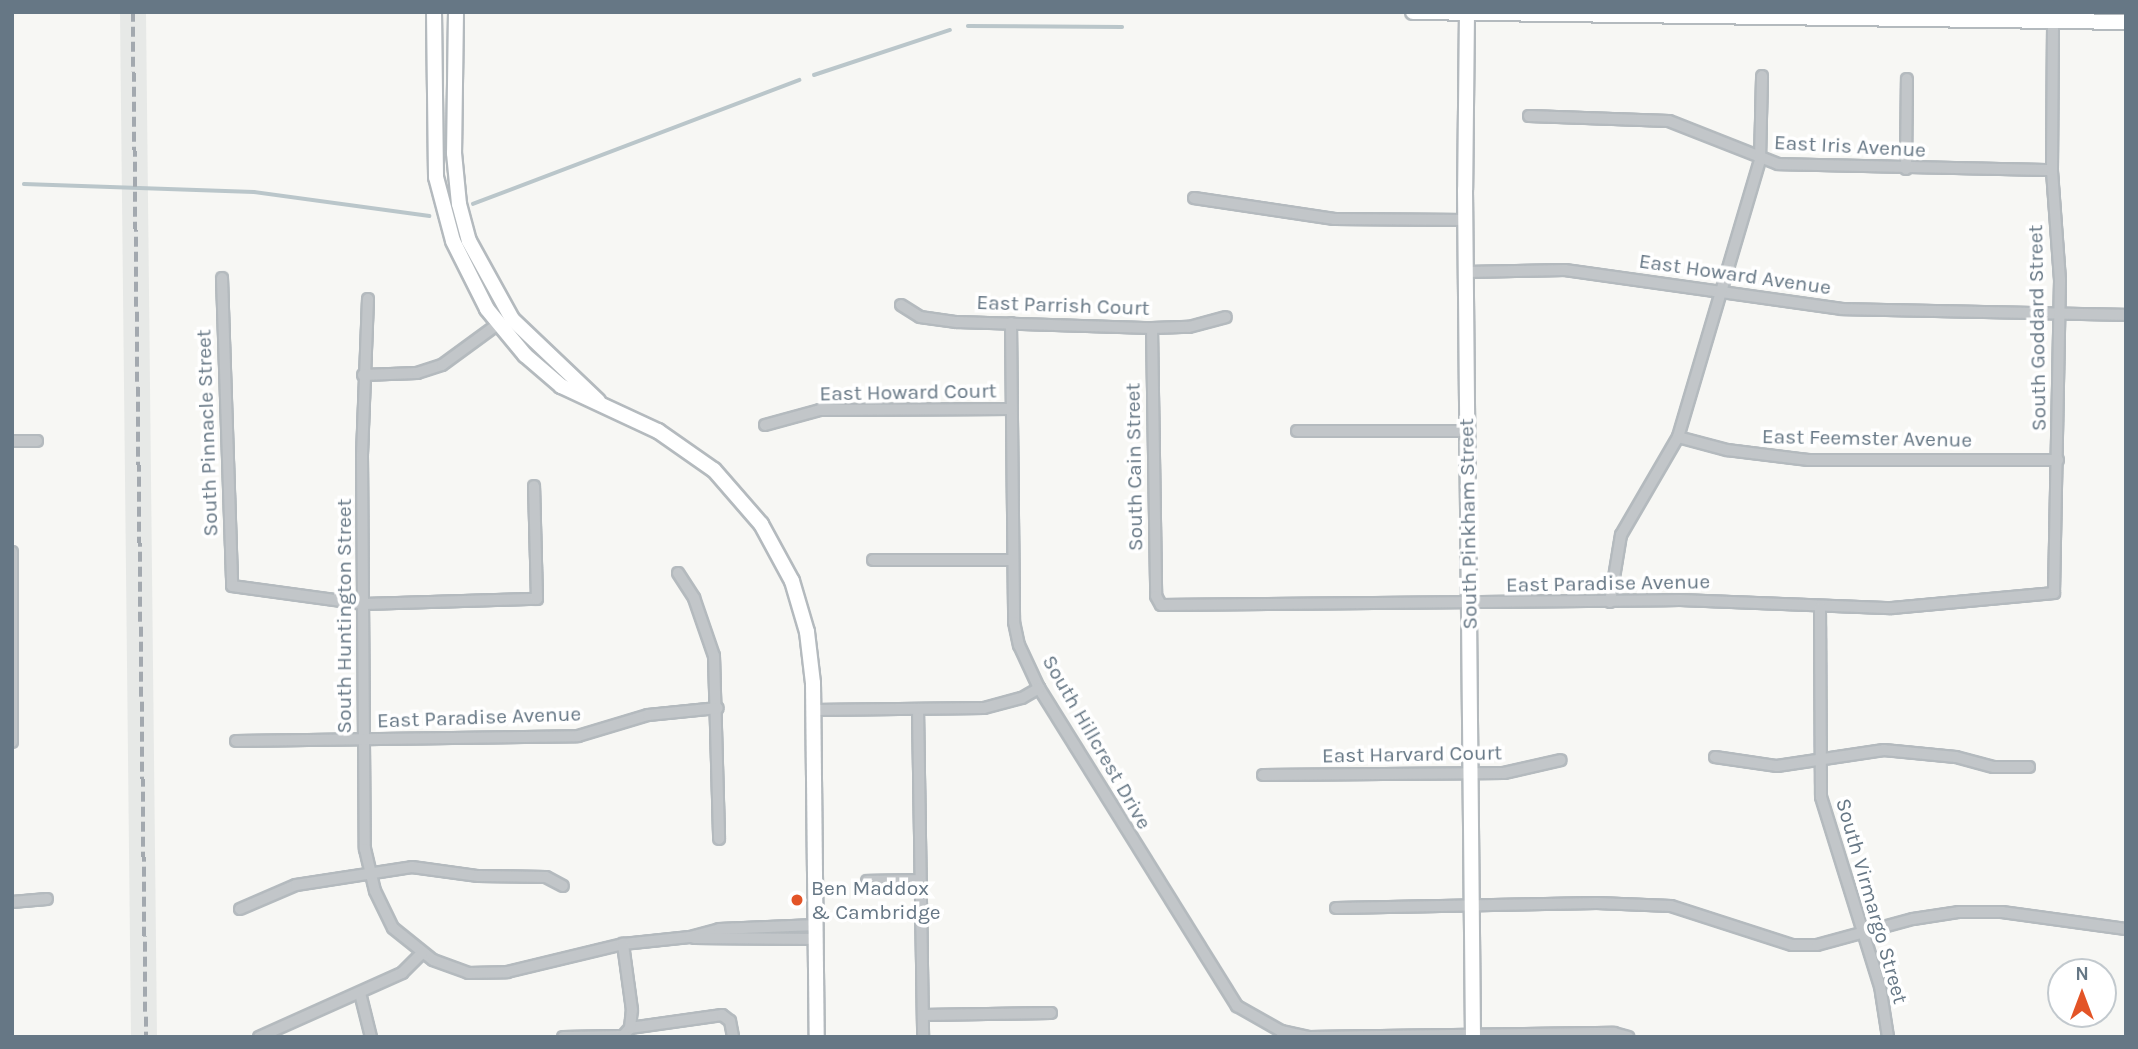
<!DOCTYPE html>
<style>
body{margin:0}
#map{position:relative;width:2138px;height:1049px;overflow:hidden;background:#f7f7f4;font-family:Karla,sans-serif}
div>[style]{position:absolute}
.built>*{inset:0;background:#e7e9e7}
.stream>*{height:3.5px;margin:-1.75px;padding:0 1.75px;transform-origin:1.75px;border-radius:1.75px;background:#bac6ca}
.roads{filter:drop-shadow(2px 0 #b4babe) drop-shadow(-2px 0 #b4babe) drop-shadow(0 2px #b4babe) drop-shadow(0 -2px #b4babe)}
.street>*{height:10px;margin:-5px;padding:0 5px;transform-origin:5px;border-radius:5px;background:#c2c6c9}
.secondary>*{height:14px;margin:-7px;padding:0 7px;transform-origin:7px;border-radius:7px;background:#fff}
.rail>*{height:3.5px;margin-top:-1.75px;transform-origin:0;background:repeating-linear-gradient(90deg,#a3a9af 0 10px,transparent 0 15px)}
.dots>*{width:19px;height:19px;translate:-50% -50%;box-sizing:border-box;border:4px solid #fff;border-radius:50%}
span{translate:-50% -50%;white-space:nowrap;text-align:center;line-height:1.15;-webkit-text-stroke:7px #fff;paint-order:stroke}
.street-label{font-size:21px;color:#667785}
.poi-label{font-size:21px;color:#667785}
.left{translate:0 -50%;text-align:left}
.frame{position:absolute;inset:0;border:14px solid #667785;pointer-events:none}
.north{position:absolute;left:2047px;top:958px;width:70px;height:70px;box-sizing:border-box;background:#fff;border:2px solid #c2c9ce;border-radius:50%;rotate:0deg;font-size:19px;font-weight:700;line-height:28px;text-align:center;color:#667785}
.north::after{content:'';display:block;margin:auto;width:24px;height:32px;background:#e35427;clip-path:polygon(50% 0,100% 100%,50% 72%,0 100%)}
</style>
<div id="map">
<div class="built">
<i style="clip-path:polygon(120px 13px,146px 13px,157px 1037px,131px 1037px)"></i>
</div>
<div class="stream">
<i style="left:968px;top:26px;width:154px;rotate:0.4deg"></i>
<i style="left:814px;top:75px;width:143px;rotate:-18.3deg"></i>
<i style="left:24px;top:184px;width:230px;rotate:2deg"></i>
<i style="left:254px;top:192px;width:177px;rotate:7.8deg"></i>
<i style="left:473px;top:204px;width:349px;rotate:-20.8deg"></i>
</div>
<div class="roads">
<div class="street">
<i style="left:1529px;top:116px;width:140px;rotate:2deg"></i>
<i style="left:1669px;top:121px;width:117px;rotate:21.5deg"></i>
<i style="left:1778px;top:164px;width:274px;rotate:1.3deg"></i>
<i style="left:1906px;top:169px;width:90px;rotate:-89.4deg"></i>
<i style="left:1194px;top:198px;width:142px;rotate:8.5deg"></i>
<i style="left:1334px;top:219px;width:131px;rotate:0.4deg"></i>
<i style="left:1466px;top:272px;width:99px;rotate:-1.2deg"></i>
<i style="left:1565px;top:270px;width:280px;rotate:8deg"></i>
<i style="left:1842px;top:309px;width:284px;rotate:1.2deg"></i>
<i style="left:222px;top:278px;width:308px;rotate:88.1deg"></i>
<i style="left:232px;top:586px;width:133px;rotate:7.8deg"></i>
<i style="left:364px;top:604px;width:173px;rotate:-1.7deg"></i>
<i style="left:537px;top:599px;width:113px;rotate:-91.5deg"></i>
<i style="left:368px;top:299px;width:156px;rotate:92.2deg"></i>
<i style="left:362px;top:455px;width:394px;rotate:89.6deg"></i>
<i style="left:365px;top:849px;width:43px;rotate:76.6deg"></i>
<i style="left:375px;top:891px;width:41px;rotate:64.1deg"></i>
<i style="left:393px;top:928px;width:51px;rotate:38.7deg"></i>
<i style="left:433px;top:960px;width:37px;rotate:20deg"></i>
<i style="left:468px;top:973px;width:39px;rotate:-1deg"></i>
<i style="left:507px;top:972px;width:119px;rotate:-13.6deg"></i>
<i style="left:623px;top:944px;width:67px;rotate:-6deg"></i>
<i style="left:690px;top:937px;width:30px;rotate:-15deg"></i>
<i style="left:719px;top:929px;width:97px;rotate:-2.4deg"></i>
<i style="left:901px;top:305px;width:22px;rotate:32deg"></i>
<i style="left:920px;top:317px;width:37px;rotate:8deg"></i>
<i style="left:957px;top:322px;width:195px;rotate:1.8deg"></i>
<i style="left:1152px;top:328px;width:37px;rotate:-2deg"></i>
<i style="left:1189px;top:327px;width:38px;rotate:-15deg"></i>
<i style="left:1011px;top:323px;width:299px;rotate:89.4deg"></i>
<i style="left:1014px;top:622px;width:24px;rotate:78deg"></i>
<i style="left:1019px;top:645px;width:47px;rotate:65.1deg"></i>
<i style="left:1039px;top:688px;width:375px;rotate:58.1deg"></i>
<i style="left:1237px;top:1006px;width:51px;rotate:29.6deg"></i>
<i style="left:1281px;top:1031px;width:29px;rotate:12deg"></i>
<i style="left:1309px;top:1037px;width:305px;rotate:-0.8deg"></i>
<i style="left:1614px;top:1033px;width:15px;rotate:16deg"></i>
<i style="left:1152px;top:328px;width:268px;rotate:89.1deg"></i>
<i style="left:1156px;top:596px;width:10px;rotate:61deg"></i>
<i style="left:1161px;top:605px;width:519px;rotate:-0.55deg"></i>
<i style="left:1680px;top:600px;width:212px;rotate:2.2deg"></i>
<i style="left:1892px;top:608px;width:163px;rotate:-5.3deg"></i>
<i style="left:2054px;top:593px;width:313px;rotate:-88.9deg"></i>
<i style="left:2060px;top:280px;width:110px;rotate:-94.2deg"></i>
<i style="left:2052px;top:170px;width:149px;rotate:-89.6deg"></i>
<i style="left:363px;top:375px;width:54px;rotate:-2.1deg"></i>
<i style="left:417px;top:373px;width:26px;rotate:-18deg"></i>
<i style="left:442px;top:365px;width:69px;rotate:-36.2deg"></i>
<i style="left:765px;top:425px;width:57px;rotate:-15.3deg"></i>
<i style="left:820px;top:410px;width:191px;rotate:-0.3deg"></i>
<i style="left:1297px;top:431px;width:170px"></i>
<i style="left:1678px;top:437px;width:51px;rotate:14.9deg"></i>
<i style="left:1727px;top:450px;width:82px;rotate:7deg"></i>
<i style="left:1808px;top:460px;width:250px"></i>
<i style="left:12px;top:441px;width:25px"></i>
<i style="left:12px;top:552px;width:190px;rotate:90deg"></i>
<i style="left:873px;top:560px;width:139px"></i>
<i style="left:678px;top:573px;width:30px;rotate:57deg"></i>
<i style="left:694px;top:598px;width:61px;rotate:71deg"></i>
<i style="left:714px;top:656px;width:183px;rotate:88.4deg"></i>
<i style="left:1610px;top:602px;width:68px;rotate:-80.7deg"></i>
<i style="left:1621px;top:535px;width:113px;rotate:-59.8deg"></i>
<i style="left:1678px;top:437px;width:289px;rotate:-73.5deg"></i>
<i style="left:1760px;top:160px;width:84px;rotate:-88.6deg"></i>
<i style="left:1820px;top:608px;width:189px;rotate:89.7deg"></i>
<i style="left:1821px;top:797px;width:198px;rotate:72.7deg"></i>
<i style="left:1880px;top:986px;width:52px;rotate:81.1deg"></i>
<i style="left:918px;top:709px;width:328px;rotate:89.1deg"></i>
<i style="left:814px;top:710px;width:170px;rotate:-0.7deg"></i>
<i style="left:984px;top:708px;width:39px;rotate:-15deg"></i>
<i style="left:1022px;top:698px;width:20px;rotate:-30deg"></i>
<i style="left:236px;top:741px;width:342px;rotate:-0.8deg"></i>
<i style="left:578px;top:736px;width:73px;rotate:-16.7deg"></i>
<i style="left:648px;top:715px;width:70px;rotate:-5.7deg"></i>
<i style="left:1715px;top:757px;width:63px;rotate:8.3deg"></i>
<i style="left:1777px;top:766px;width:108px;rotate:-8.5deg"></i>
<i style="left:1884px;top:750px;width:72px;rotate:5.6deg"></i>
<i style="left:1956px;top:757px;width:39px;rotate:15deg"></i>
<i style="left:1994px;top:767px;width:35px"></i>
<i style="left:1263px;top:775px;width:241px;rotate:-0.5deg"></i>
<i style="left:1504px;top:773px;width:58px;rotate:-12.8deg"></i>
<i style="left:867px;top:881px;width:53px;rotate:-1.1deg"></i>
<i style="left:12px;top:902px;width:35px;rotate:-5deg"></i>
<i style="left:1336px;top:908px;width:261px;rotate:-1.1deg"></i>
<i style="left:1597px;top:903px;width:74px;rotate:2.3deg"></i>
<i style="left:1671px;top:906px;width:127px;rotate:17.9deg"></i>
<i style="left:1792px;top:945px;width:25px"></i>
<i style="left:1817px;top:945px;width:99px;rotate:-15.2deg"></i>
<i style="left:1913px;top:919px;width:47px;rotate:-8.7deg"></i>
<i style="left:1959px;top:912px;width:43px"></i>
<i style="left:2002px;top:912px;width:125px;rotate:7.8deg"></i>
<i style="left:240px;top:909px;width:61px;rotate:-23.2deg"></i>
<i style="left:296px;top:885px;width:117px;rotate:-8.8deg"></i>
<i style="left:412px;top:867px;width:67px;rotate:7.8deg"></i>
<i style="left:478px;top:876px;width:68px;rotate:0.8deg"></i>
<i style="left:546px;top:877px;width:19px;rotate:28deg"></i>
<i style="left:694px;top:938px;width:122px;rotate:0.5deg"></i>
<i style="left:360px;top:993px;width:45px;rotate:76deg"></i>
<i style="left:923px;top:1015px;width:128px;rotate:-0.9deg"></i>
<i style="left:630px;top:1028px;width:93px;rotate:-8deg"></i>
<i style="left:722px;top:1015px;width:10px;rotate:37deg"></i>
<i style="left:730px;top:1021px;width:16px;rotate:79deg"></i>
<i style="left:259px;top:1037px;width:157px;rotate:-24.1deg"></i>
<i style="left:402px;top:973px;width:28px;rotate:-45deg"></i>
<i style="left:563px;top:1037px;width:59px;rotate:-1deg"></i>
<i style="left:622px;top:1037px;width:12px;rotate:-48deg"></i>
<i style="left:630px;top:1028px;width:18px;rotate:-84deg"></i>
<i style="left:632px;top:1010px;width:67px;rotate:-97.8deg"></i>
</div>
<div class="secondary">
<i style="left:434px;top:12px;width:165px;rotate:89.3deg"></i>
<i style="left:436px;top:177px;width:66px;rotate:75.1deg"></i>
<i style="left:453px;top:241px;width:76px;rotate:63.4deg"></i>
<i style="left:487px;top:309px;width:60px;rotate:50.4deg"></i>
<i style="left:525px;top:355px;width:48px;rotate:40.7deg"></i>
<i style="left:561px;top:386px;width:107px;rotate:24.9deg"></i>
<i style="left:658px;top:431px;width:68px;rotate:34.9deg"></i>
<i style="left:714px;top:470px;width:72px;rotate:49deg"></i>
<i style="left:761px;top:524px;width:65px;rotate:61.5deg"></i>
<i style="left:792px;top:581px;width:53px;rotate:73.6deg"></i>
<i style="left:807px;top:632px;width:51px;rotate:83.3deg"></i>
<i style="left:813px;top:683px;width:354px;rotate:89.4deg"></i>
<i style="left:456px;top:12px;width:141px;rotate:90.8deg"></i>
<i style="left:454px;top:153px;width:51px;rotate:84.4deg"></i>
<i style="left:459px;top:204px;width:38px;rotate:75deg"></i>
<i style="left:469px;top:241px;width:89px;rotate:61.1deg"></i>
<i style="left:512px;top:319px;width:119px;rotate:43.6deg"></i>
<i style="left:1413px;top:12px;width:713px;rotate:0.8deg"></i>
<i style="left:1467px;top:12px;width:178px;rotate:90.6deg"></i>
<i style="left:1465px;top:190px;width:847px;rotate:89.46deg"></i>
</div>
</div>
<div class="rail">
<i style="left:133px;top:12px;width:1025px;rotate:89.27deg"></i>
</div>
<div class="dots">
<i style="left:797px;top:900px;background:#e35427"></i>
</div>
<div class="street-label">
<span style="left:1850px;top:146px;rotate:3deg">East Iris Avenue</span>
<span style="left:1735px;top:274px;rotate:8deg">East Howard Avenue</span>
<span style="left:1063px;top:305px;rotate:2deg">East Parrish Court</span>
<span style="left:2037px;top:328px;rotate:-91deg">South Goddard Street</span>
<span style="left:908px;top:392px;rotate:-1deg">East Howard Court</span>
<span style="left:207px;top:433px;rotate:-92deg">South Pinnacle Street</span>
<span style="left:1867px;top:438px;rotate:1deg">East Feemster Avenue</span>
<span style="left:1134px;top:467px;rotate:-91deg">South Cain Street</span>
<span style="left:1468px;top:524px;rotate:-91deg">South Pinkham Street</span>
<span style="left:1608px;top:583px;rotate:-1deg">East Paradise Avenue</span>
<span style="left:344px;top:616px;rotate:-90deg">South Huntington Street</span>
<span style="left:479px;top:717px;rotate:-2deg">East Paradise Avenue</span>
<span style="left:1097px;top:742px;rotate:60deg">South Hillcrest Drive</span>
<span style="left:1412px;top:754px;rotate:-1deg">East Harvard Court</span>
<span style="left:1872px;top:901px;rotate:74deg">South Virmargo Street</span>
</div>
<div class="poi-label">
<span class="left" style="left:811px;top:900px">Ben Maddox<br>&amp; Cambridge</span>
</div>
<div class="frame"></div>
<div class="north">N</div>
</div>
